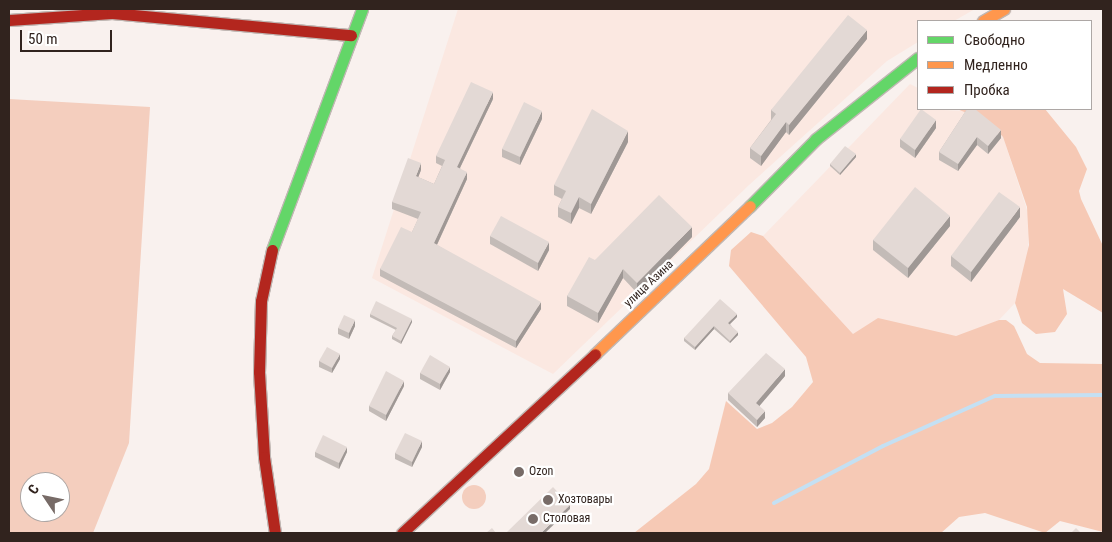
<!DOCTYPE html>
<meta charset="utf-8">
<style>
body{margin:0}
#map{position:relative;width:1112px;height:542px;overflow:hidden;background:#f9f1ee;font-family:"Roboto Condensed",sans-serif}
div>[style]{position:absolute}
.built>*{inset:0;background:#fbe8e1}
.green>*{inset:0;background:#f4cebe}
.round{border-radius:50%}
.forest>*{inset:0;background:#f6c9b5}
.stream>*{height:4px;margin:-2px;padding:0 2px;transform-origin:2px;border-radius:2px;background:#c4e0f3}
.roads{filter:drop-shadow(1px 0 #c0b7b3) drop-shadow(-1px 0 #c0b7b3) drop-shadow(0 1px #c0b7b3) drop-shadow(0 -1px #c0b7b3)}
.fast>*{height:11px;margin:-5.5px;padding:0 5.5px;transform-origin:5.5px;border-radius:5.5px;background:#63d668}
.slow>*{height:11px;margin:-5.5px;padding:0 5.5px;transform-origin:5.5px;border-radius:5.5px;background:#ff974d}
.jam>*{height:11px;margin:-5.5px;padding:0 5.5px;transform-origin:5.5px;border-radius:5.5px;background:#b3261e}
.wall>*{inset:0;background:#c3bbb7}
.shaded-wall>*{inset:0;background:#9f9895}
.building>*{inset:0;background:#e3d9d5}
.dots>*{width:14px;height:14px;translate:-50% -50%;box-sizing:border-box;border:2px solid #fff;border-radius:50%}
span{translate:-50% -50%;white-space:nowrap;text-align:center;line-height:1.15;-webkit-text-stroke:4.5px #fff;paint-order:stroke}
.street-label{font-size:12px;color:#31231e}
.poi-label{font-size:12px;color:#31231e}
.left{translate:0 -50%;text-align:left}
.frame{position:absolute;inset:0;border:10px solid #31231e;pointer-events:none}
.legend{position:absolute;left:917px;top:20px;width:175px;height:90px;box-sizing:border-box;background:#fff;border:1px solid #ada7a5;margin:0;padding:6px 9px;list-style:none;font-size:15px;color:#31231e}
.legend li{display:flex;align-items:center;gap:10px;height:25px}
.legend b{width:25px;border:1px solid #ada7a5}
.north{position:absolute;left:20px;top:472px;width:50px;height:50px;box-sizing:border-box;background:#fff;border:1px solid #ada7a5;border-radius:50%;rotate:304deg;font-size:14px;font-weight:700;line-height:20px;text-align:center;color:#31231e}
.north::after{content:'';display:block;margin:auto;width:18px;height:22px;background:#776b67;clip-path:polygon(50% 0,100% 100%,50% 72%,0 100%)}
.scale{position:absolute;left:20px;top:30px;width:92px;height:22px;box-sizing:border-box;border:2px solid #31231e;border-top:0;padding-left:6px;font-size:15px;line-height:18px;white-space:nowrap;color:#31231e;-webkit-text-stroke:4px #fff;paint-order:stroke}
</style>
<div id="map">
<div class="built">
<i style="clip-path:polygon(458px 9px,975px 9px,954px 21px,918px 21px,918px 42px,887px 61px,749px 185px,553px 374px,372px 278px)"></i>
<i style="clip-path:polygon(910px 84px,918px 88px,918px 109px,968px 111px,989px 122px,1003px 137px,1030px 219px,1027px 263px,1015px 303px,999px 320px,970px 333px,956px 336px,853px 334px,763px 236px)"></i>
</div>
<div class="green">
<i style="clip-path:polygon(evenodd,9px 99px,150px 107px,129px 443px,93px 533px,9px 533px,9px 99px,30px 482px,60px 482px,60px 512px,30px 512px,30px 482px)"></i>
<i class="round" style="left:462px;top:485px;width:24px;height:24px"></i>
</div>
<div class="forest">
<i style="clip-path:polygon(957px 109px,1045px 109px,1076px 147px,1087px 169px,1079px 191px,1081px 199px,1103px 246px,1103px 313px,1063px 289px,1067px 314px,1055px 332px,1036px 334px,1022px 323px,1015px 303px,1029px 245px,1027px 207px,1003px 137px,989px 122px)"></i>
<i style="clip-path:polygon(751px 232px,763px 236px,853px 334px,878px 318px,956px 336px,999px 320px,1006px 320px,1014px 326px,1027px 354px,1040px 363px,1103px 364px,1103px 532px,1060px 521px,1045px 533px,985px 513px,959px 517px,941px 533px,634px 533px,696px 484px,709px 469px,726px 401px,757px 429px,772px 423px,792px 407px,813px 382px,806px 357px,729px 266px,731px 250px)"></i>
</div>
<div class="stream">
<i style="left:774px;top:503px;width:123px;rotate:-27.6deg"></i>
<i style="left:883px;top:446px;width:123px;rotate:-24.1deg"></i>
<i style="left:995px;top:396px;width:108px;rotate:-0.5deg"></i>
</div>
<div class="roads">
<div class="fast">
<i style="left:750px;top:206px;width:94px;rotate:-45.4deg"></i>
<i style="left:816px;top:139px;width:130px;rotate:-38.5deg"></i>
<i style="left:272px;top:250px;width:257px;rotate:-69.5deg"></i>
</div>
<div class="slow">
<i style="left:983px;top:21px;width:24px;rotate:-30deg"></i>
<i style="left:595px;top:354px;width:214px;rotate:-43.7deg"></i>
</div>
<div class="jam">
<i style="left:9px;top:20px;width:103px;rotate:-3.9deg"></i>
<i style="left:112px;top:13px;width:240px;rotate:5.3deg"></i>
<i style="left:272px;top:250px;width:52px;rotate:102.2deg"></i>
<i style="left:261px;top:301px;width:71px;rotate:91.6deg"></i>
<i style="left:259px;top:372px;width:85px;rotate:86.6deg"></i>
<i style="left:264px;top:457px;width:77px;rotate:81.8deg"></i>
<i style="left:402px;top:533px;width:263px;rotate:-42.8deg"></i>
</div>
</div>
<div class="wall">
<i style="clip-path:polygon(867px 39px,789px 135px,786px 132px,761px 166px,750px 158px,750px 148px,771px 120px,771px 110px)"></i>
<i style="clip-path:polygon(493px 99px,460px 168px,467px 179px,437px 245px,541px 309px,516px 348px,380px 276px,380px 269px,412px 232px,418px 219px,392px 209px,392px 202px,421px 170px,418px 177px,434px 184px,442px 166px,436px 163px,436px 156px)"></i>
<i style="clip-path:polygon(967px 109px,1001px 138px,988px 154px,977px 145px,958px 171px,939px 160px,939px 152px)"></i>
<i style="clip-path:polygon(542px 119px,520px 165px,502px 157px,502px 149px)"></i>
<i style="clip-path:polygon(936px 128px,915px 158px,900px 147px,900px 139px)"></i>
<i style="clip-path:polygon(628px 142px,591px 214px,579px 208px,571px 224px,558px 217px,558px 207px,562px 199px,554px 195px,554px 185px)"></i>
<i style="clip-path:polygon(856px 157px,840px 175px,830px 166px,830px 164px)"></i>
<i style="clip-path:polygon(1020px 217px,971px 282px,951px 266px,951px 256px)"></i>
<i style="clip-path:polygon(950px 226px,908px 278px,873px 250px,873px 240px)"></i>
<i style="clip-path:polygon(490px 236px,549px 250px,538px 271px,490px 244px)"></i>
<i style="clip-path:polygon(692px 237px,637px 293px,623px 278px,598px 323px,567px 306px,567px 296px,595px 260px)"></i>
<i style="clip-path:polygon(370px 314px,412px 322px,401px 344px,392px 339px,392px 336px,396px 330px,370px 317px)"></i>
<i style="clip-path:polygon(737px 317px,730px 324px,738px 335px,730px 343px,714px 329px,695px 350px,684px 341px,684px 338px)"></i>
<i style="clip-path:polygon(355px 326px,349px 339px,338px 334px,338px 328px)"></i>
<i style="clip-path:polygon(340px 359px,332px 373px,319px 367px,319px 361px)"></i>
<i style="clip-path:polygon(450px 372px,440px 390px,420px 379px,420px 373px)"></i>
<i style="clip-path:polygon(785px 376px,759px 406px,765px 418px,757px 427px,728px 400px,728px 393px)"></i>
<i style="clip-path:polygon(404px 386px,386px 421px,369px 411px,369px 406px)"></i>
<i style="clip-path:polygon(422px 447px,412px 467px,395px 459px,395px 453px)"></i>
<i style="clip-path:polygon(315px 452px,347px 452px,339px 469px,315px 457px)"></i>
</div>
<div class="shaded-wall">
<i style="clip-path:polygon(867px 30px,867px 39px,789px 135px,789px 125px)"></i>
<i style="clip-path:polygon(493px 92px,493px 99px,457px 174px,457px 167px)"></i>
<i style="clip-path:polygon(542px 111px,542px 119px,520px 165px,520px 157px)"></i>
<i style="clip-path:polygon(936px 120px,936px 128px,915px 158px,915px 150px)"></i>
<i style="clip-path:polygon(786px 122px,786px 132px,761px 166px,761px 156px)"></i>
<i style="clip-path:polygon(1001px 130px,1001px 138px,988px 154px,988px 146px)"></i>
<i style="clip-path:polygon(628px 131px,628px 142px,591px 214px,591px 204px)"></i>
<i style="clip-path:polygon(977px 137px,977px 145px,958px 171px,958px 164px)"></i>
<i style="clip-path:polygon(856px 154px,856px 157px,840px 175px,840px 173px)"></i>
<i style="clip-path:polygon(421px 163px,421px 170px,416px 183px,416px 176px)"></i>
<i style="clip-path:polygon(467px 172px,467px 179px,434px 251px,434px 243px)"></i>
<i style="clip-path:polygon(579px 197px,579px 208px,571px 224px,571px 213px)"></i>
<i style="clip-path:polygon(1020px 207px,1020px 217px,971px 282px,971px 272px)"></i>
<i style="clip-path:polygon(950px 216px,950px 226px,908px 278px,908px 268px)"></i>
<i style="clip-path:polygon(692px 227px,692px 237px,637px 293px,637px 283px)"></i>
<i style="clip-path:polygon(549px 242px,549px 250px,538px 271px,538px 263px)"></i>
<i style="clip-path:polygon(623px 269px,623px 278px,598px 323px,598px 313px)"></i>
<i style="clip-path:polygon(541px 302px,541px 309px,516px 348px,516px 341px)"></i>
<i style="clip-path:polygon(737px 314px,737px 317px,728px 326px,728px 323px)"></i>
<i style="clip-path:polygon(412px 319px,412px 322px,401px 344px,401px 341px)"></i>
<i style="clip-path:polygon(355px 320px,355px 326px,349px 339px,349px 333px)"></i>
<i style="clip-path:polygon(714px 326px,714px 329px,695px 350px,695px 347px)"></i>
<i style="clip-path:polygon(738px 332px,738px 335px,730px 343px,730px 341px)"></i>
<i style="clip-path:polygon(340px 354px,340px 359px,332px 373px,332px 368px)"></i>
<i style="clip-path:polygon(450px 367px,450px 372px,440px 390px,440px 384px)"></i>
<i style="clip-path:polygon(785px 369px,785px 376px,756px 410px,756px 403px)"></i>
<i style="clip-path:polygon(404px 381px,404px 386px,386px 421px,386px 415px)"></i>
<i style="clip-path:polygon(765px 411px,765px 418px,757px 427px,757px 420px)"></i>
<i style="clip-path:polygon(422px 441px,422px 447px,412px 467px,412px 462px)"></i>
<i style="clip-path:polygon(347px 447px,347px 452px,339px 469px,339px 463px)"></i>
<i style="clip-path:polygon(570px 505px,570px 509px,545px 533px,541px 533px)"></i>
</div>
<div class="building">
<i style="clip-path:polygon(848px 15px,867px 30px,789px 125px,786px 122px,761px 156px,750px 148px,776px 114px,771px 110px)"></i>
<i style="clip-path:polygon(471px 82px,493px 92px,457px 167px,467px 172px,434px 243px,541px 302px,516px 341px,380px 269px,401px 227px,412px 232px,421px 212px,392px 202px,408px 158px,421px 163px,416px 176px,434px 184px,445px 160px,436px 156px)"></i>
<i style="clip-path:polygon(524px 102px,542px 111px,520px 157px,502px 149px)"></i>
<i style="clip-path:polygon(592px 109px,628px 131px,591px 204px,579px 197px,571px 213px,558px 207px,566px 191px,554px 185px)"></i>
<i style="clip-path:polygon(921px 109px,936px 120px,915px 150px,900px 139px)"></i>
<i style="clip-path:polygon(967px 109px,975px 109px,1001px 130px,988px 146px,977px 137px,958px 164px,939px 152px)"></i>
<i style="clip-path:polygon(845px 146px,856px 154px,840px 173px,830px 164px)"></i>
<i style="clip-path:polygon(915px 187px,950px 216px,908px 268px,873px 240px)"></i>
<i style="clip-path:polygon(999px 192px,1020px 207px,971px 272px,951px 256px)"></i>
<i style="clip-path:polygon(659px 195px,692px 227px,637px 283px,623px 269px,598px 313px,567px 296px,589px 257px,595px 260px)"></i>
<i style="clip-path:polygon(501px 216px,549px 242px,538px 263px,490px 236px)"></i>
<i style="clip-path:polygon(720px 299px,737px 314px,728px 323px,738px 332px,730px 341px,714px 326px,695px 347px,684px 338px)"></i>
<i style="clip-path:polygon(376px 301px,412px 319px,401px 341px,392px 336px,397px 328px,370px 314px)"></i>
<i style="clip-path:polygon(344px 315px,355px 320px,349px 333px,338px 328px)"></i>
<i style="clip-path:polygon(327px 347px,340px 354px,332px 368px,319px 361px)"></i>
<i style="clip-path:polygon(766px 353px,785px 369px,756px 403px,765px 411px,757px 420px,728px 393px)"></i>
<i style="clip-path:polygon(430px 355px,450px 367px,440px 384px,420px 373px)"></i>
<i style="clip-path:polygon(386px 371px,404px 381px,386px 415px,369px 406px)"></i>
<i style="clip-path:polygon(405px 433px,422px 441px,412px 462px,395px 453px)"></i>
<i style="clip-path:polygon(323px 435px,347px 447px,339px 463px,315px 452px)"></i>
<i style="clip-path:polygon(553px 487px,570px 505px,541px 533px,506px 533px)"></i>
<i style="clip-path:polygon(492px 528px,496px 533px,486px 533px)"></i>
<i style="clip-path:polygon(1076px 528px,1081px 533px,1071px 533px)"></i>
</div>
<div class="dots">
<i style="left:519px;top:472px;background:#776b67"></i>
<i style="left:548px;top:500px;background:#776b67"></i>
<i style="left:533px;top:519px;background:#776b67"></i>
</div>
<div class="street-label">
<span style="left:649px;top:284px;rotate:-43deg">улица Азина</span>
</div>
<div class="poi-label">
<span class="left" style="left:529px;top:472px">Ozon</span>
<span class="left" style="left:558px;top:500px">Хозтовары</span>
<span class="left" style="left:543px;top:519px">Столовая</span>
</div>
<div class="frame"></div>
<ul class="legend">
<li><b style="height:6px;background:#63d668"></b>Свободно</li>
<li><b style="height:6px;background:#ff974d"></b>Медленно</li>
<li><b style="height:6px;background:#b3261e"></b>Пробка</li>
</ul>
<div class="north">С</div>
<div class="scale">50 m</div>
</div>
